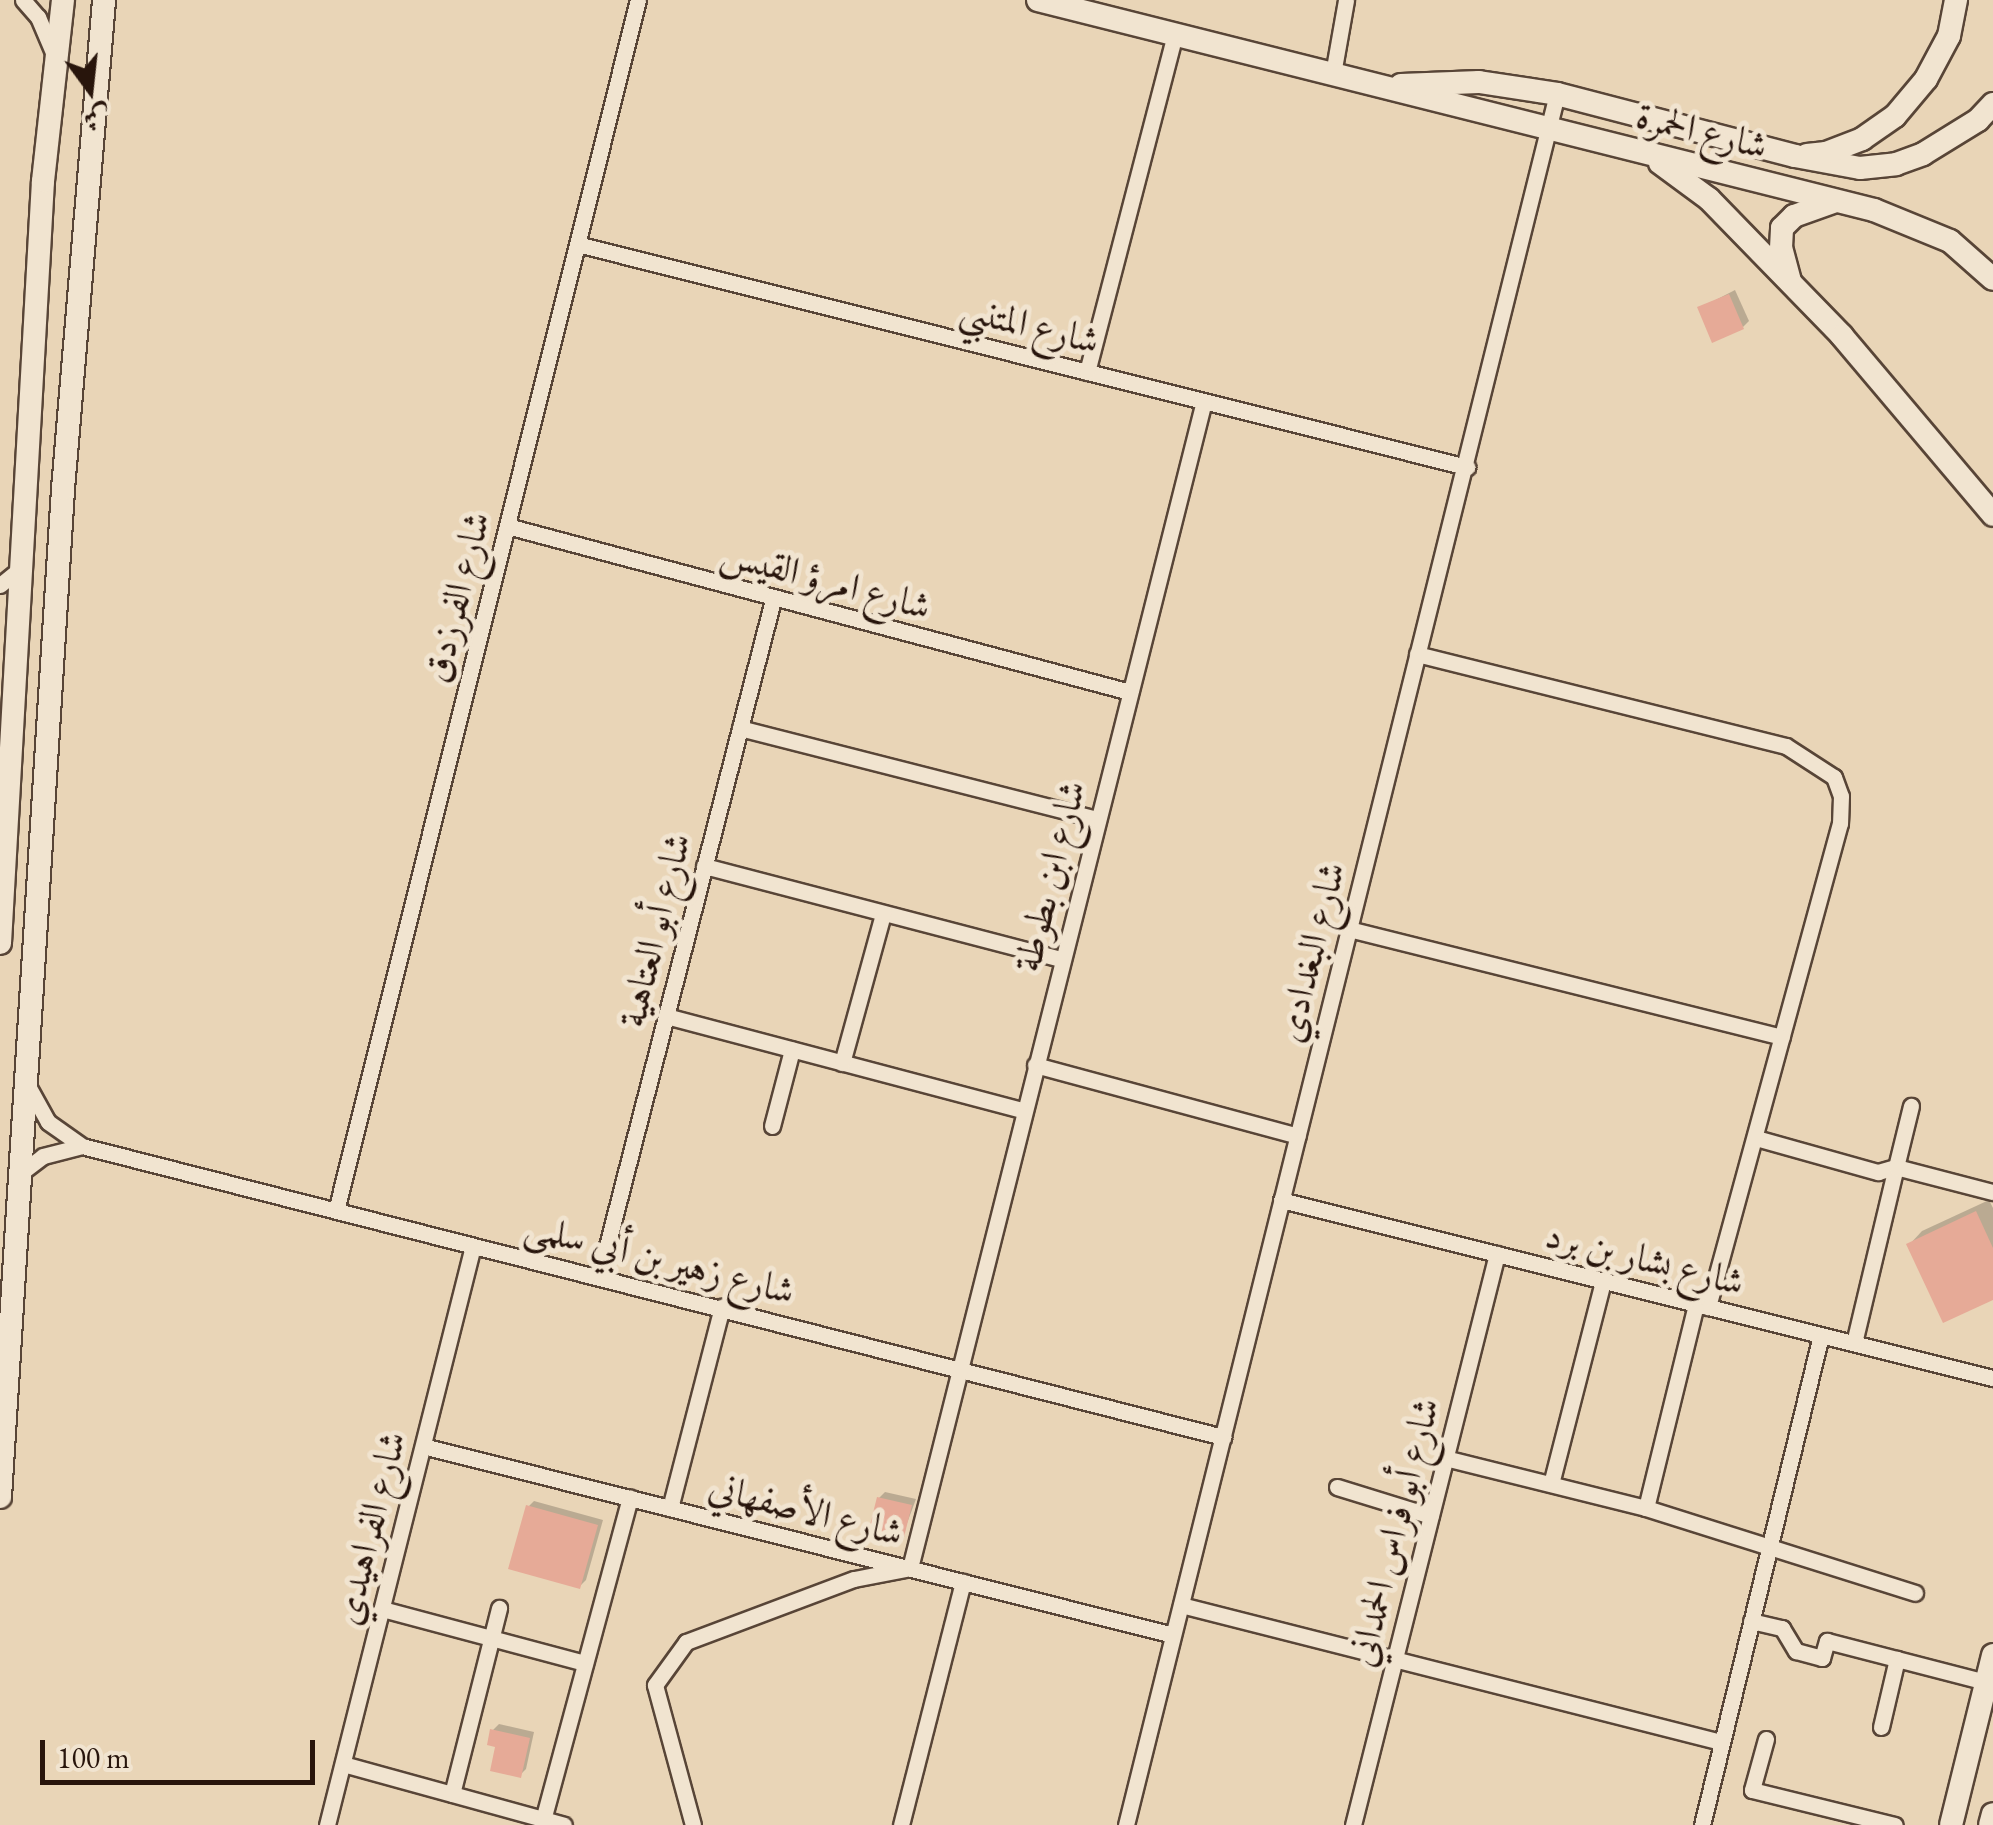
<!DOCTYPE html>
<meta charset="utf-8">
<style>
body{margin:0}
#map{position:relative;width:1993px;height:1825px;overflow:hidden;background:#e9d5b7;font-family:"EB Garamond",Amiri,serif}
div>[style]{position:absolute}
.shadow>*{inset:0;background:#0003}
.building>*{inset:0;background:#e6aa97}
.roads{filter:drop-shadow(2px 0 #584537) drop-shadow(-2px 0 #584537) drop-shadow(0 2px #584537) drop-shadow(0 -2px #584537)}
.street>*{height:15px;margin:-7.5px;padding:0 7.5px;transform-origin:7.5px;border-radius:7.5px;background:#f1e4d0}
.secondary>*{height:22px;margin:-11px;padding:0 11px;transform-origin:11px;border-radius:11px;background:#f1e4d0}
span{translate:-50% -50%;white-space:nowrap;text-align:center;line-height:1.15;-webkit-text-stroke:10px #f1e4d0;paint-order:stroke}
.street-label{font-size:38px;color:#28150c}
.north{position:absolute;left:40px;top:40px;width:100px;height:100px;-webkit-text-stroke:8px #f1e4d0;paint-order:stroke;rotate:165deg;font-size:28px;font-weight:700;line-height:40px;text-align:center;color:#28150c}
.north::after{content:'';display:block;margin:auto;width:35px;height:45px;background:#28150c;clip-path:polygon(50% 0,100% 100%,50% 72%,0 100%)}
.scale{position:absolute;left:40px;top:1740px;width:275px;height:45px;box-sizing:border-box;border:5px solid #28150c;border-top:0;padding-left:12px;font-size:30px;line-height:35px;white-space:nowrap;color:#28150c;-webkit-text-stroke:8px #f1e4d0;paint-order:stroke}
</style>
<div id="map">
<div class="shadow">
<i style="clip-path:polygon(1735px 290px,1749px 321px,1743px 327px,1700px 308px)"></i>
<i style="clip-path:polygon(1989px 1200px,1993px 1208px,1993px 1297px,1909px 1245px,1922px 1231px)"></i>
<i style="clip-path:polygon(885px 1492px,916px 1499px,903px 1534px,879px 1498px)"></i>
<i style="clip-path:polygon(534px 1501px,603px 1520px,586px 1580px,580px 1586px,528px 1507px)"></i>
<i style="clip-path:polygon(499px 1724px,534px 1732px,526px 1769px,520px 1775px,498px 1745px,493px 1730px)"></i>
</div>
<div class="building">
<i style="clip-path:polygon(1729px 294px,1744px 329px,1712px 343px,1697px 307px)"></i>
<i style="clip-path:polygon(1976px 1211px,1993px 1248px,1993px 1300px,1943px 1323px,1906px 1244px)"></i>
<i style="clip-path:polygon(877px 1497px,912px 1505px,904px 1537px,869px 1529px)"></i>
<i style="clip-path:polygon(526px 1505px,598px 1525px,580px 1589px,508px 1569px)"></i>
<i style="clip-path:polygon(490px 1729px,530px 1738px,521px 1778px,490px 1771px,495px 1747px,487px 1745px)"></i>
</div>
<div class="roads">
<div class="street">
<i style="left:23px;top:0;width:23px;rotate:49deg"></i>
<i style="left:38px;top:17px;width:43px;rotate:67deg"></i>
<i style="left:1333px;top:74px;width:75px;rotate:-80deg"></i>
<i style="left:577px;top:244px;width:918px;rotate:14.07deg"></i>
<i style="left:1087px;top:372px;width:348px;rotate:-75.4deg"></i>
<i style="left:507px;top:526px;width:645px;rotate:14.92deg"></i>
<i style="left:0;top:585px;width:27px;rotate:-39deg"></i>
<i style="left:1417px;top:654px;width:380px;rotate:14deg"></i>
<i style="left:1786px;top:746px;width:57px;rotate:32.9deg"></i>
<i style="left:1834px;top:777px;width:20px;rotate:70deg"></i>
<i style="left:1841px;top:796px;width:27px;rotate:92deg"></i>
<i style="left:1840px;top:823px;width:502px;rotate:105.26deg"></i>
<i style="left:740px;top:728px;width:368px;rotate:14.3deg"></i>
<i style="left:704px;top:866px;width:369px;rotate:14.6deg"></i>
<i style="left:1349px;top:929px;width:446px;rotate:14deg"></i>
<i style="left:666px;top:1016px;width:369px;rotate:14.8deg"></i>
<i style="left:842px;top:1063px;width:155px;rotate:-74.6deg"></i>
<i style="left:1035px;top:1065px;width:272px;rotate:15.1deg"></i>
<i style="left:28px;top:1086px;width:41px;rotate:60.9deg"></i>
<i style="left:48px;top:1122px;width:42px;rotate:35.2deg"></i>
<i style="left:82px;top:1146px;width:1178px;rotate:14.31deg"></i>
<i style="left:772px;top:1126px;width:79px;rotate:-75.3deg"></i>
<i style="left:1756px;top:1138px;width:127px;rotate:15.6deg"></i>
<i style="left:1878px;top:1172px;width:19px;rotate:-16deg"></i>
<i style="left:1896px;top:1167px;width:63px;rotate:-76.2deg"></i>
<i style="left:22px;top:1172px;width:26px;rotate:-37deg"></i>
<i style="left:43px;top:1156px;width:40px;rotate:-14.4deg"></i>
<i style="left:1281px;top:1200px;width:734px;rotate:14.04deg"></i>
<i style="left:336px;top:1211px;width:1248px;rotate:-76deg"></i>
<i style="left:599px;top:1277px;width:699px;rotate:-75.59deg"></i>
<i style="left:1854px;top:1343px;width:181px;rotate:-76.6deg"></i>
<i style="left:1896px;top:1167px;width:100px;rotate:14.5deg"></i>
<i style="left:423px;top:1446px;width:773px;rotate:14.14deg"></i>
<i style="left:1445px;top:1458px;width:207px;rotate:14deg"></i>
<i style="left:1646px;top:1508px;width:282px;rotate:17.5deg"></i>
<i style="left:1551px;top:1484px;width:210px;rotate:-75.6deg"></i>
<i style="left:1337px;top:1487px;width:98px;rotate:17.1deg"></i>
<i style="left:670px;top:1508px;width:208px;rotate:-75.5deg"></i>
<i style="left:1646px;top:1508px;width:210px;rotate:-76.2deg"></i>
<i style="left:1181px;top:1605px;width:557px;rotate:14.24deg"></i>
<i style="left:382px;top:1609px;width:210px;rotate:14.9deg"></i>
<i style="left:1751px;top:1621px;width:32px;rotate:13deg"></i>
<i style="left:1782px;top:1628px;width:27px;rotate:59deg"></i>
<i style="left:1796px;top:1651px;width:27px;rotate:15deg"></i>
<i style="left:1822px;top:1658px;width:18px;rotate:-74deg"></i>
<i style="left:1827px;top:1641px;width:164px;rotate:14.5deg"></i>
<i style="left:1881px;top:1727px;width:70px;rotate:-76.8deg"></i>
<i style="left:1766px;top:1739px;width:53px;rotate:105.4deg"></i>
<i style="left:1752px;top:1790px;width:147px;rotate:13.8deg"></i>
<i style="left:343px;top:1764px;width:229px;rotate:15.4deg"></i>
<i style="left:452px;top:1794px;width:192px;rotate:-75.8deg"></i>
<i style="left:543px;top:1820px;width:334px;rotate:-74.9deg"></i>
<i style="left:327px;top:1825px;width:597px;rotate:-75.85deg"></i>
<i style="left:693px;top:1825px;width:145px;rotate:-105.2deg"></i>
<i style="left:655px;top:1685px;width:53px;rotate:-54.2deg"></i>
<i style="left:686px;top:1642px;width:179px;rotate:-20.6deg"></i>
<i style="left:854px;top:1579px;width:57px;rotate:-11.1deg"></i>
<i style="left:910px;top:1568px;width:1203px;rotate:-75.86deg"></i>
<i style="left:901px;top:1825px;width:251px;rotate:-75.7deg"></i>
<i style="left:1126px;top:1825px;width:1784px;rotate:-76.02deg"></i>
<i style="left:1353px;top:1825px;width:589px;rotate:-75.85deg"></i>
<i style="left:1702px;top:1825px;width:504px;rotate:-76.35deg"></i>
</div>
<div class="secondary">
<i style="left:1038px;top:0;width:862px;rotate:14.1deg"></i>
<i style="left:1874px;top:210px;width:82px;rotate:22.2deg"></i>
<i style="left:1950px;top:241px;width:57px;rotate:41.5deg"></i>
<i style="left:1401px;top:85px;width:78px;rotate:-2.2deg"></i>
<i style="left:1479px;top:82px;width:79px;rotate:8.7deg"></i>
<i style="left:1557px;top:94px;width:246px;rotate:14.6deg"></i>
<i style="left:1795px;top:156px;width:66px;rotate:10.5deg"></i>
<i style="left:1860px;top:168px;width:36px;rotate:-6deg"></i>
<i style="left:1896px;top:164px;width:29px;rotate:-20deg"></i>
<i style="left:1923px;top:154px;width:65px;rotate:-31.7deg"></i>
<i style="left:1978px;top:120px;width:22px;rotate:-47deg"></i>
<i style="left:1807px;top:155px;width:19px;rotate:-6deg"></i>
<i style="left:1826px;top:153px;width:39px;rotate:-21deg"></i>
<i style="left:1862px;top:139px;width:40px;rotate:-34.9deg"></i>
<i style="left:1895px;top:116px;width:48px;rotate:-50deg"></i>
<i style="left:1926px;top:79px;width:49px;rotate:-61.9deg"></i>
<i style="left:1949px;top:36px;width:37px;rotate:-79deg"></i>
<i style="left:1660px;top:163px;width:61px;rotate:36.3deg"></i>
<i style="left:1709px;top:199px;width:191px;rotate:45.8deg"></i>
<i style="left:1842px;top:336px;width:234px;rotate:49.8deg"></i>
<i style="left:1790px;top:281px;width:34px;rotate:-105deg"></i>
<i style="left:1781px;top:248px;width:20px;rotate:-87deg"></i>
<i style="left:1782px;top:228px;width:17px;rotate:-45deg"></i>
<i style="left:1794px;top:216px;width:41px;rotate:-19.7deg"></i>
<i style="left:0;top:943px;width:763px;rotate:-86.77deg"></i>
<i style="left:43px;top:181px;width:182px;rotate:-83.7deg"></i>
<i style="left:0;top:1497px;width:1010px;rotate:-86.42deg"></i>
<i style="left:63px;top:489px;width:491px;rotate:-85.2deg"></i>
<i style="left:1951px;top:1825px;width:175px;rotate:-76.1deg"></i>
<i style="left:1990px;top:1825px;width:11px;rotate:-75deg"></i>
</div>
</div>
<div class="street-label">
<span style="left:1702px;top:130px;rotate:14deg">شارع الحمرة</span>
<span style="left:1030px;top:324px;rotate:14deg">شارع المتنبي</span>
<span style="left:826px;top:579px;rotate:15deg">شارع امرؤ القيس</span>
<span style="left:456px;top:597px;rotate:-76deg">شارع الفرزدق</span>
<span style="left:1049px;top:876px;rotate:-76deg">شارع ابن بطوطة</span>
<span style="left:654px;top:930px;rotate:-76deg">شارع أبو العتاهية</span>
<span style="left:1310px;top:952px;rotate:-76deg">شارع البغدادي</span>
<span style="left:660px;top:1258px;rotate:14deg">شارع زهير بن أبي سلمى</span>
<span style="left:1645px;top:1258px;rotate:14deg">شارع بشار بن برد</span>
<span style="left:806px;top:1509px;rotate:14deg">شارع الأصفهاني</span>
<span style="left:369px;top:1528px;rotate:-76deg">شارع الفراهيدي</span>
<span style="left:1393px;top:1532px;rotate:-76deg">شارع أبو فراس الحمداني</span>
</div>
<div class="north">ش</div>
<div class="scale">100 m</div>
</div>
